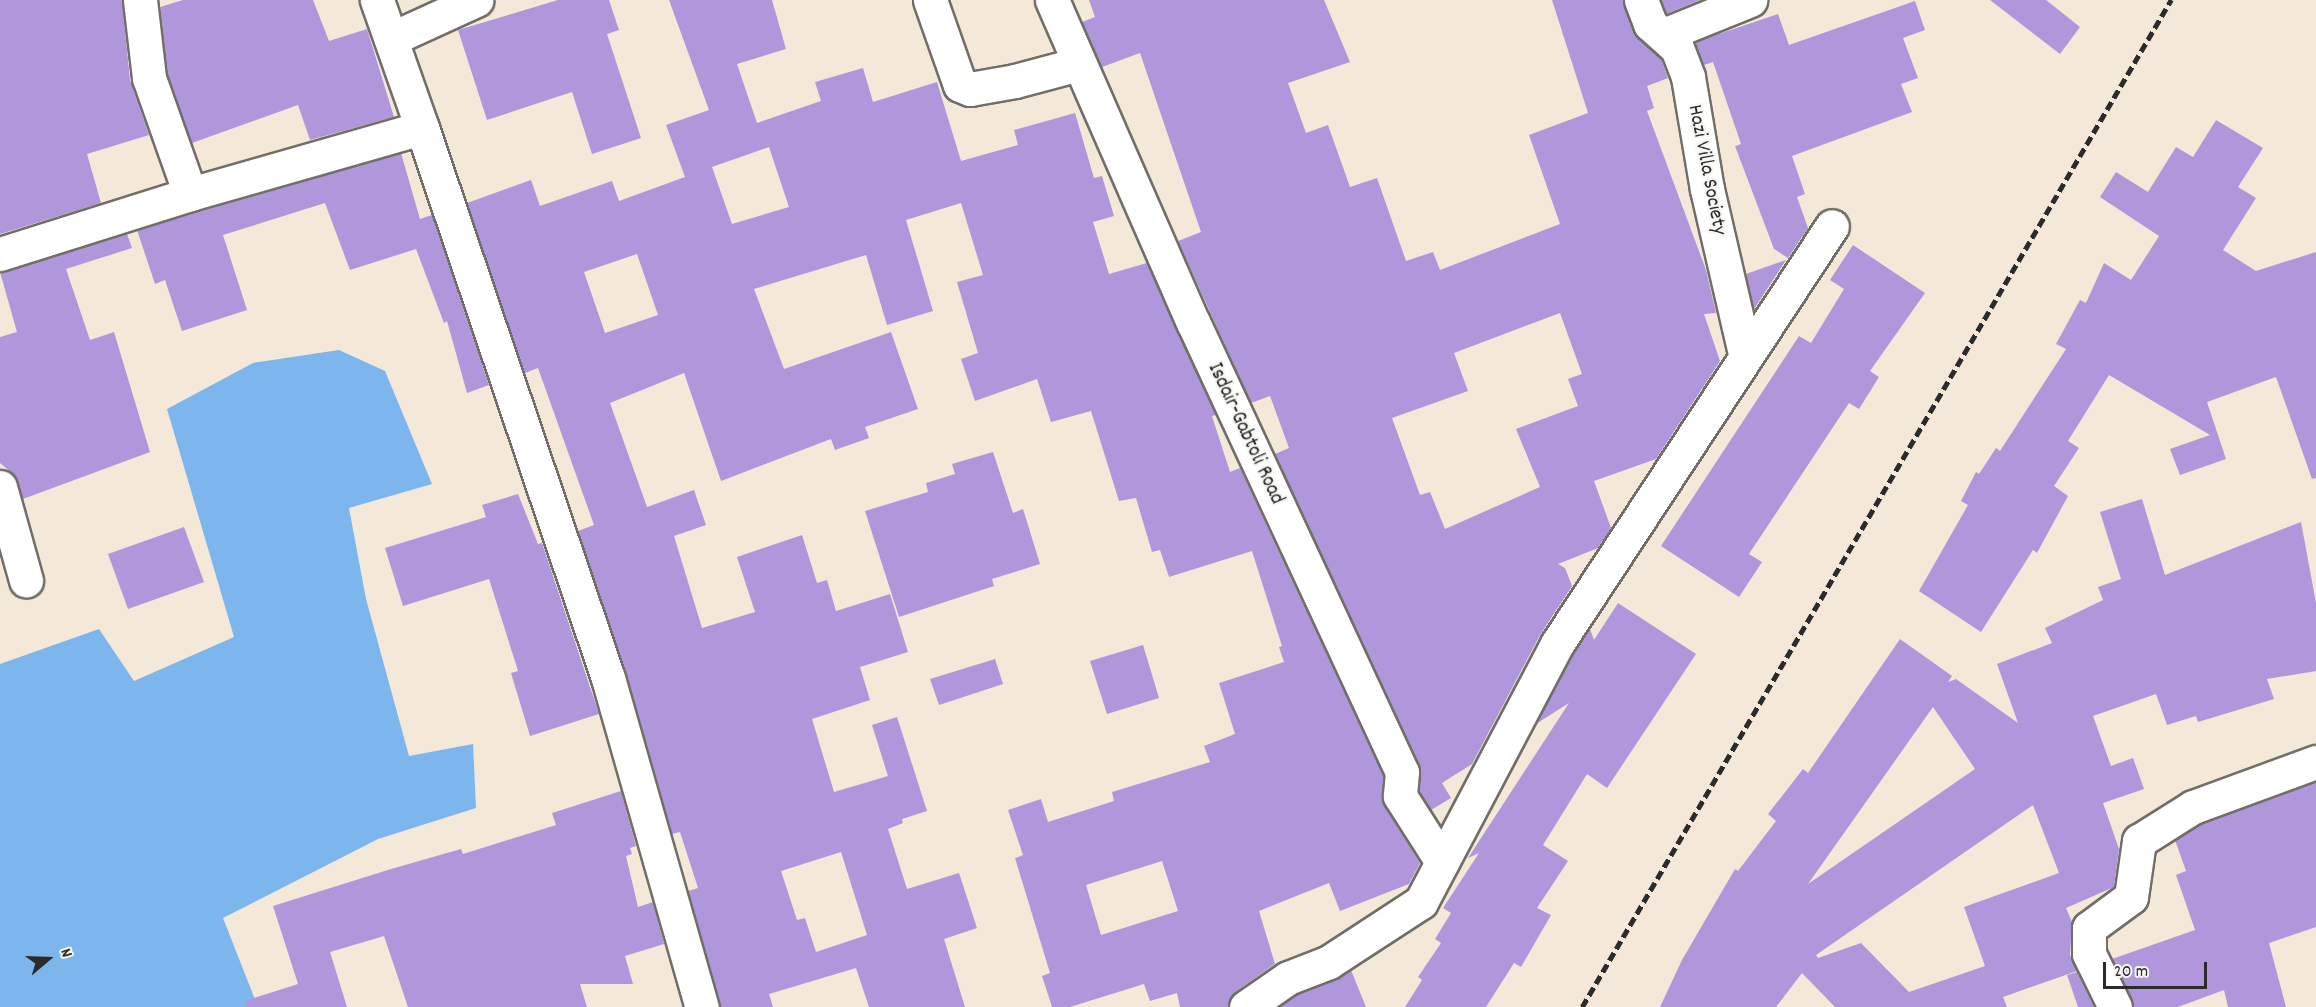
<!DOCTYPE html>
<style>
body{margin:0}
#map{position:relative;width:2316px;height:1007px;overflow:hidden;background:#f4e9d8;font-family:Dekko,sans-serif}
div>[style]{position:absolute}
.water>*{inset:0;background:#7cb6ed}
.building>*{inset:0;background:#b096da}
.roads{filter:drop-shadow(2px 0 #716e68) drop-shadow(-2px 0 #716e68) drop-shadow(0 2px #716e68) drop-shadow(0 -2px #716e68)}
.street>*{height:33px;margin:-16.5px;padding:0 16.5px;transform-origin:16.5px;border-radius:16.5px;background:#fff}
.rail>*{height:4.5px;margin-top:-2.25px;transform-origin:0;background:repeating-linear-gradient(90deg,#2b2b2b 0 9px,transparent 0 13.5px)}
span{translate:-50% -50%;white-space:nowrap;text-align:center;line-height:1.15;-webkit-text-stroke:4.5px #f6f6f2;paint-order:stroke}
.street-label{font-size:21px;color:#2b2b2b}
.north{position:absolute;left:18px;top:929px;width:60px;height:60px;-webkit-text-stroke:4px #f6f6f2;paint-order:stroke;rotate:71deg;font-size:16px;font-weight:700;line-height:24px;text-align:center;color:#2b2b2b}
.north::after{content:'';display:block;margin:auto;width:21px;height:27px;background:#2b2b2b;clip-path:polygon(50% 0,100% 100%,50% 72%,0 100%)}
.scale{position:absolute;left:2103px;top:962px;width:104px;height:27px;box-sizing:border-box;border:3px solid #2b2b2b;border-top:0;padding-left:8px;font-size:18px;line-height:21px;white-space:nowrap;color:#2b2b2b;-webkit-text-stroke:4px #f6f6f2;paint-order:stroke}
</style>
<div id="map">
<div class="water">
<i style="clip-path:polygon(339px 350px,385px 371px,432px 484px,349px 508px,366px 599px,409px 756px,473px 744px,476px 808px,378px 839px,223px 918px,258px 1007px,0 1007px,0 664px,99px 629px,134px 681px,234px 637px,167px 409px,253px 363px)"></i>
</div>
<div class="building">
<i style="clip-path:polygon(0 0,122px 0,130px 80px,149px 135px,87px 154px,101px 203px,0 234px)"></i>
<i style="clip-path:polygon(183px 0,313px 0,329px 41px,367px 29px,394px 117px,310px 140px,298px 105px,192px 143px,167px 74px,160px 7px)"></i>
<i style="clip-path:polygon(558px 0,609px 0,619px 30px,607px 34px,641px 138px,592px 154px,572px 92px,487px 120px,458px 30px)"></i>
<i style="clip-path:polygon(evenodd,669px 0,772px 0,786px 49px,737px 64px,757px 123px,821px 101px,815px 82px,863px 68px,873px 102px,937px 82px,961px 161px,1018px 145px,1014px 130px,1075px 113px,1094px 178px,1102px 176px,1114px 216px,1093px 222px,1109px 274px,1147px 263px,1216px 415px,1212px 416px,1230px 472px,1240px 468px,1383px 775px,1384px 806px,1420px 863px,1409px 884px,1340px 911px,1329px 883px,1259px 911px,1275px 964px,1235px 992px,1228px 1007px,1180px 1007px,1177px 993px,1150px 1001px,1144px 984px,1070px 1007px,1052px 1007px,1042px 976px,1050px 973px,1015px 858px,1023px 855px,1008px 810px,1041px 799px,1048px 822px,1114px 801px,1112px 792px,1210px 762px,1204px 746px,1235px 734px,1219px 683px,1284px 662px,1279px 647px,1282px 646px,1252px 551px,1169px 577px,1160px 550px,1152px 552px,1136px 498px,1119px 501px,1091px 411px,1051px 422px,1037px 379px,975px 401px,961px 359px,978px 353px,957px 282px,983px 275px,961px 203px,906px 220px,933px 311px,887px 325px,866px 255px,754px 289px,784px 369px,891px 332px,918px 409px,865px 427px,869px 438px,835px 450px,831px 439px,721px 481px,684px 373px,610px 403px,647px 507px,694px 490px,706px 525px,674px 536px,702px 628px,755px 612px,737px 557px,802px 535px,817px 583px,827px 580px,836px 611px,890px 594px,908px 652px,860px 667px,870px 700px,812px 719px,834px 792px,888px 776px,872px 725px,897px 717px,927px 811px,902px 819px,903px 823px,888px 829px,907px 889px,959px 873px,977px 928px,944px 939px,965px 1007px,869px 1007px,856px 968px,769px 994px,773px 1007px,720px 1007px,688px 891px,698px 888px,680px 832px,672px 834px,626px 672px,578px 531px,594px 525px,538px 368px,525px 373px,467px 203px,531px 180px,540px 206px,612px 181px,619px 201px,685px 177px,666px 125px,709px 110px,669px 0,769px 147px,789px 207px,732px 224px,712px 167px,769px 147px,669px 0,637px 254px,658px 315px,605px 333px,584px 272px,637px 254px,669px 0,841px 852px,867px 935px,816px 952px,805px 918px,797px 920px,781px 871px,841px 852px,669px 0,1162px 861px,1178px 911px,1101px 935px,1086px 885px,1162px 861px)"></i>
<i style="clip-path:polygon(evenodd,1089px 0,1324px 0,1350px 62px,1288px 83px,1306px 133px,1328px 125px,1350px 187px,1377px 178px,1406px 261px,1433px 252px,1440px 270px,1560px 224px,1529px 135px,1588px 113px,1552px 0,1623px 0,1633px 31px,1661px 59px,1668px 78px,1647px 86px,1654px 108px,1647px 111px,1706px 270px,1716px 313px,1704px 314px,1720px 361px,1656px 459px,1594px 481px,1611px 528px,1598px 548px,1558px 564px,1565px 568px,1572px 586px,1540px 635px,1472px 764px,1442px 783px,1451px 798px,1431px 810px,1419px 791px,1419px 764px,1275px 454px,1289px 448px,1270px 396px,1251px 403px,1178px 241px,1201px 232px,1140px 53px,1102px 67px,1082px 22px,1095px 17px,1089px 0,1560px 313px,1582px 374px,1568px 379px,1578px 406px,1516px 429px,1540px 487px,1445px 529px,1430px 492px,1420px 495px,1392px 418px,1468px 391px,1454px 353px,1560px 313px)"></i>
<i style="clip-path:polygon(1661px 0,1700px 0,1666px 14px)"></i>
<i style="clip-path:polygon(1990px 0,2046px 0,2080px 27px,2060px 54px)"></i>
<i style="clip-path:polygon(1915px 1px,1925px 30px,1903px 38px,1918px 78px,1901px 84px,1912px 112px,1792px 156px,1805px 194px,1797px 197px,1808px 228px,1788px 258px,1774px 249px,1735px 146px,1741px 144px,1713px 62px,1704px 65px,1695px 42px,1778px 14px,1789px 45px)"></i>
<i style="clip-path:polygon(2216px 120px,2263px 148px,2238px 187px,2256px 198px,2223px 250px,2256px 271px,2316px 252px,2316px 478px,2312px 479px,2276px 377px,2207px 402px,2226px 459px,2180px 475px,2170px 449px,2210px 435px,2109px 375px,2068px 441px,2079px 448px,2054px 486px,2068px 496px,2037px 553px,2033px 550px,1981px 632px,1919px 591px,1968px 505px,1961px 501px,1976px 472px,1979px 474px,1996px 448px,2000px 451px,2066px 349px,2056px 344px,2080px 300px,2086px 303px,2104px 263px,2131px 280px,2159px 236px,2100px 197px,2116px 172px,2148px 192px,2176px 147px,2193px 157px)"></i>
<i style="clip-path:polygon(401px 153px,420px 219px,432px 215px,489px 385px,467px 393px,447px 321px,444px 323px,416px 249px,350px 270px,325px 203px,223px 235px,247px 310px,182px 331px,165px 280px,155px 284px,137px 230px)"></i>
<i style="clip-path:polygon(127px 234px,132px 248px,66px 269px,90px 340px,114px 332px,150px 452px,23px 499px,13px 474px,0 463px,0 337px,17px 332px,0 272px)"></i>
<i style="clip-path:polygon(1853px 245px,1925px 293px,1870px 371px,1879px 377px,1859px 409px,1849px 403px,1749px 554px,1762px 562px,1739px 597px,1661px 546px,1799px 336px,1811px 343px,1844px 289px,1830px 280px)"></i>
<i style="clip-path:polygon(1786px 260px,1754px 309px,1746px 274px)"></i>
<i style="clip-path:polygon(993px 452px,1013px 513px,1023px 509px,1040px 564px,992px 579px,994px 586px,899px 617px,865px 511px,928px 492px,926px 483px,955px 474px,952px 464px)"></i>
<i style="clip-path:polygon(518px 494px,538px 544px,542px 543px,599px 714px,530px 736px,511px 673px,518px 671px,489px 579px,403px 606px,385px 548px,486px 517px,482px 505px)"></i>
<i style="clip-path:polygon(evenodd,2142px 499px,2165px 575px,2301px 522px,2316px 603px,2316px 671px,2267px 679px,2274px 699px,2198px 722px,2196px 716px,2167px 725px,2156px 694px,2093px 716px,2111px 766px,2133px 758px,2144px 789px,2103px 803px,2119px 849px,2114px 887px,2066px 908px,2072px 922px,2070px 955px,2077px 971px,2003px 997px,2007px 1007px,1835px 1007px,1802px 973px,1776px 1007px,1660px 1007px,1682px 960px,1735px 869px,1738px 871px,1776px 821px,1768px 814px,1803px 769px,1808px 773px,1900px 639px,1952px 676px,1948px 682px,1956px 679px,2018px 723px,1997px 664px,2052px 643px,2045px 628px,2103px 600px,2098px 587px,2121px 579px,2100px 512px,2142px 499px,1933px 707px,1975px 769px,1808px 884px,1933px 707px,2142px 499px,2033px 805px,2059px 873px,1964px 907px,1985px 966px,1909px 992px,1861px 943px,1818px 958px,1816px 955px,2033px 805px)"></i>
<i style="clip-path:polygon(184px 527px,204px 582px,128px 609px,108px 554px)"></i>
<i style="clip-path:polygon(1618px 603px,1696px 654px,1607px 788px,1587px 774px,1543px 845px,1568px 861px,1537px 908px,1551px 915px,1521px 967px,1514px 963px,1486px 1007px,1405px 1007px,1422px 980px,1418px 977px,1441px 943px,1435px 939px,1451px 913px,1443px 908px,1479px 853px,1468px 858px,1569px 703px,1536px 724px,1573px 654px,1590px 629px,1594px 640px)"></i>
<i style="clip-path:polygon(1143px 645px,1159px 698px,1107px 714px,1090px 661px)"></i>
<i style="clip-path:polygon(995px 659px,1003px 684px,939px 705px,930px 679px)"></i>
<i style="clip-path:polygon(2316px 782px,2316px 927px,2269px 943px,2286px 1007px,2228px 1007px,2224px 990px,2178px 1007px,2134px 1007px,2112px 959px,2195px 930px,2176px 875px,2186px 871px,2175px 840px,2201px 824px)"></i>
<i style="clip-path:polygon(621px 791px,636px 846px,630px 848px,632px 854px,626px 856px,638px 907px,653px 902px,664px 944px,625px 956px,633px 984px,580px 984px,587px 1007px,408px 1007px,384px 936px,330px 952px,347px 1007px,246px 1007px,245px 1001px,298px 984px,273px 906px,391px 869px,461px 849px,463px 854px,556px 825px,552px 813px)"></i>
<i style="clip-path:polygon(1351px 970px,1366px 1007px,1279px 1007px,1297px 995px)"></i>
<i style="clip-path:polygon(2077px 972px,2094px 1007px,2078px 1007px,2067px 975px)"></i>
</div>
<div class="roads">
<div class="street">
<i style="left:140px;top:0;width:79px;rotate:83.4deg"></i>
<i style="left:149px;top:78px;width:123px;rotate:70.5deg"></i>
<i style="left:930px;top:0;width:90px;rotate:70.6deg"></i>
<i style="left:960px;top:85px;width:11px;rotate:22deg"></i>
<i style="left:970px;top:89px;width:46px;rotate:-10.1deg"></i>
<i style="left:1015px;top:81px;width:66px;rotate:-14.9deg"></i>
<i style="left:1052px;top:0;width:352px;rotate:66.4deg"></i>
<i style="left:1193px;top:322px;width:496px;rotate:65.1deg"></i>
<i style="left:1402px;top:772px;width:24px;rotate:95deg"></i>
<i style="left:1400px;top:796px;width:78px;rotate:57.5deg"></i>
<i style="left:1641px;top:0;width:26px;rotate:69deg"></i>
<i style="left:1650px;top:24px;width:36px;rotate:42deg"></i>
<i style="left:1677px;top:48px;width:31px;rotate:69deg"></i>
<i style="left:1688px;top:77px;width:114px;rotate:80.4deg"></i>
<i style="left:1707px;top:189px;width:168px;rotate:77deg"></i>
<i style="left:1666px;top:34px;width:91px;rotate:-22deg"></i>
<i style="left:391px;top:39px;width:94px;rotate:-24.6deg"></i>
<i style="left:422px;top:128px;width:581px;rotate:71.32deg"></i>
<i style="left:608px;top:678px;width:342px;rotate:74.1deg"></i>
<i style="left:0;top:254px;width:199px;rotate:-17.5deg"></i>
<i style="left:190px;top:194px;width:241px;rotate:-15.9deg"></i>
<i style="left:422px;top:128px;width:136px;rotate:-109.4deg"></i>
<i style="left:0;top:487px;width:97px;rotate:74.4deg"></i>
<i style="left:1246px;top:1007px;width:51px;rotate:-34.6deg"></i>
<i style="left:1288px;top:978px;width:44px;rotate:-21.3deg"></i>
<i style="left:1329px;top:962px;width:110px;rotate:-33.1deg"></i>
<i style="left:1421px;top:902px;width:292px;rotate:-62.2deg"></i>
<i style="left:1557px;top:644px;width:500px;rotate:-56.66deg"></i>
<i style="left:2115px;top:1007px;width:59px;rotate:-116.1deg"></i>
<i style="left:2089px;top:954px;width:26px;rotate:-90deg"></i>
<i style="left:2089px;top:928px;width:52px;rotate:-36.4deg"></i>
<i style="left:2131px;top:897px;width:57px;rotate:-81.9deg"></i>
<i style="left:2139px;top:841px;width:64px;rotate:-32.2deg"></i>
<i style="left:2193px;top:807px;width:131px;rotate:-20.1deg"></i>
</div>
</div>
<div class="rail">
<i style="left:1582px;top:1007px;width:1167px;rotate:-59.68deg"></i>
</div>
<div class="street-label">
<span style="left:1706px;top:170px;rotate:79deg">Hazi Villa Society</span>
<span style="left:1245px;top:434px;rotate:65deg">Isdair-Gabtoli Road</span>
</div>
<div class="north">N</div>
<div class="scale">20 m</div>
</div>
